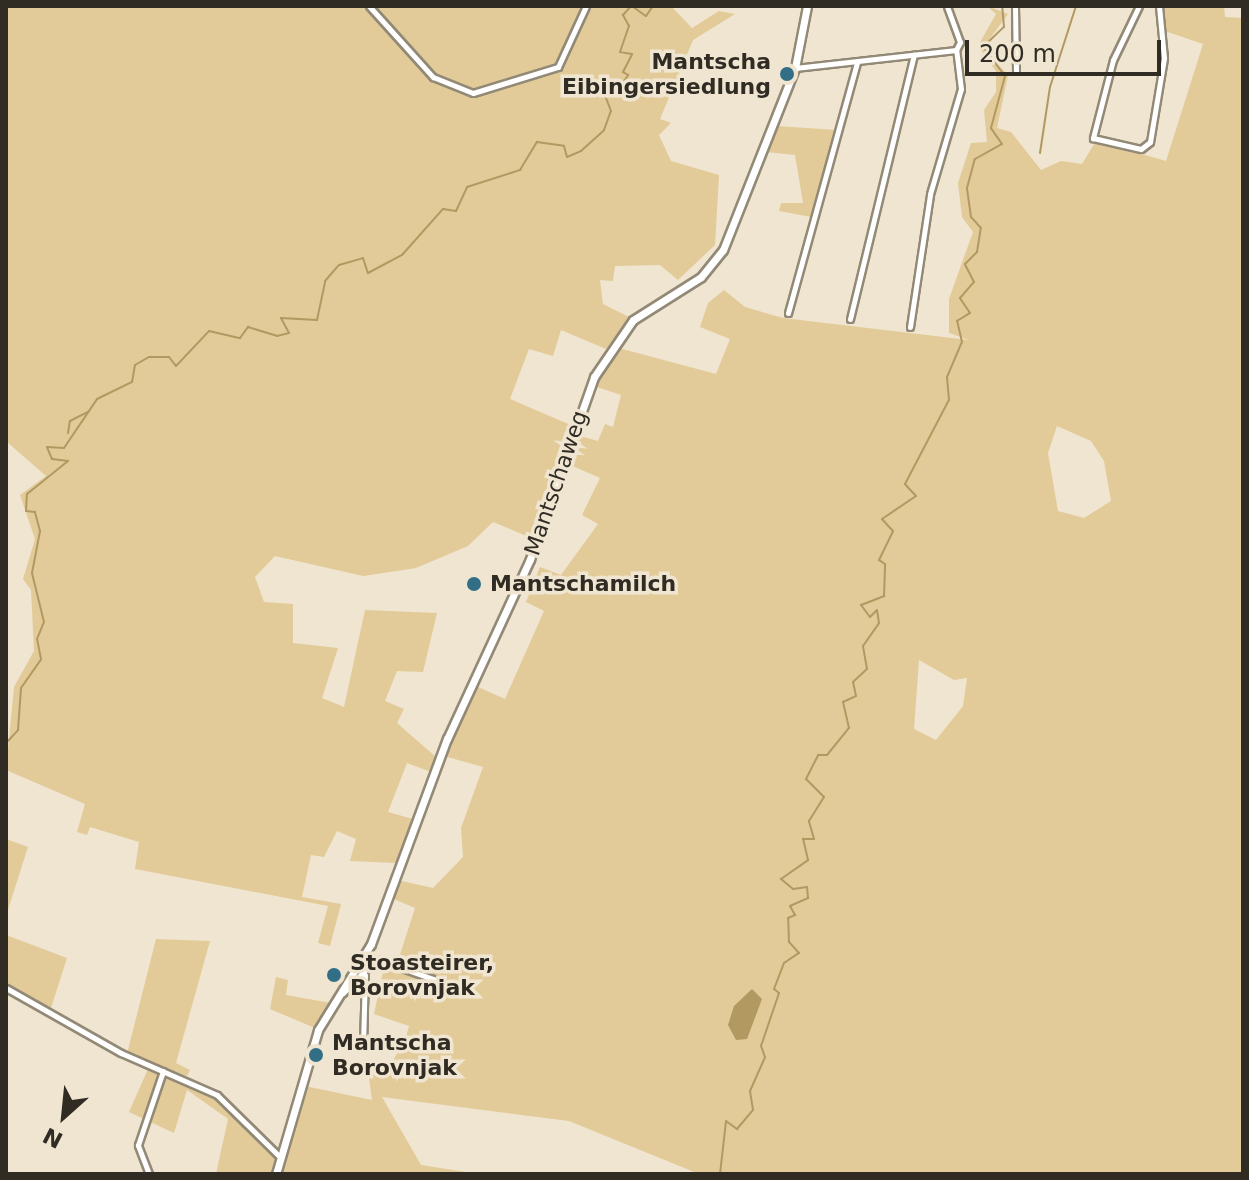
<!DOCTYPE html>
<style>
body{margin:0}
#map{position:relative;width:1249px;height:1180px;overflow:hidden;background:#efe5d0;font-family:"DejaVu Sans",sans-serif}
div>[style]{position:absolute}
.green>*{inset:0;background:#e2cb98}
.water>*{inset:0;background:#b29961}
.stream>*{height:2px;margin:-1px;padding:0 1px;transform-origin:1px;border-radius:1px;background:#b29961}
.roads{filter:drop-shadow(2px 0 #928976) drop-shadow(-2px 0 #928976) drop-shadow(0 2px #928976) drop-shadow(0 -2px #928976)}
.street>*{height:5px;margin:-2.5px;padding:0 2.5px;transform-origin:2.5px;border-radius:2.5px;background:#fff}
.secondary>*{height:7px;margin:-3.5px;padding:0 3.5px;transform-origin:3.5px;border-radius:3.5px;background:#fff}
.dots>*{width:22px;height:22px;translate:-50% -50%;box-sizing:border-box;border:4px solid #efe5d0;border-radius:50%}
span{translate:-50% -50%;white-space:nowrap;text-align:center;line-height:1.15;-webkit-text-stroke:7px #efe5d0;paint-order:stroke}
.poi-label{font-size:22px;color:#302c24;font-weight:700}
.right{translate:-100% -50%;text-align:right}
.left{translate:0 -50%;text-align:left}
.street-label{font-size:22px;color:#302c24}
.frame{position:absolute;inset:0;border:8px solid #302c24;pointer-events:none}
.north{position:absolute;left:24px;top:1076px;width:80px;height:80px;-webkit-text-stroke:6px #efe5d0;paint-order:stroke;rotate:207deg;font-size:22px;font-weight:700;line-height:32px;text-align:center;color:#302c24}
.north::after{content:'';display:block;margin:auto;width:28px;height:36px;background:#302c24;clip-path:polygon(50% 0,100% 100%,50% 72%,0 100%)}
.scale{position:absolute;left:965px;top:40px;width:196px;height:36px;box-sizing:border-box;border:4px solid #302c24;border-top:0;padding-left:10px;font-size:24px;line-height:28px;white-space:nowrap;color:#302c24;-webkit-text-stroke:6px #efe5d0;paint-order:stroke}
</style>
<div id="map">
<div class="green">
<i style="clip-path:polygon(6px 6px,671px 6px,692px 28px,719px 11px,735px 14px,693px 40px,660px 119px,671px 123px,659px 135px,671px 161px,719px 175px,715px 245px,678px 280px,660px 265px,615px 266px,613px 281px,600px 280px,603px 304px,631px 318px,606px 349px,561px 330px,553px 356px,529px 349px,510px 399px,573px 426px,534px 539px,493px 522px,468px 546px,416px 568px,363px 576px,275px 556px,255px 577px,264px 602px,293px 604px,293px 643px,338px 648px,322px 698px,344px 707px,365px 610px,437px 613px,423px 672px,397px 671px,385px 701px,404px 709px,397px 723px,436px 757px,431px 772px,407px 763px,388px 812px,413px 819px,396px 863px,350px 861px,356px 839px,337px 831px,324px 857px,311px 855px,302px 897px,341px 904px,330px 946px,318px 943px,328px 906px,135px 869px,139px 842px,90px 827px,87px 835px,77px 832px,85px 804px,6px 770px,14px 687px,34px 651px,31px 590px,23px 579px,35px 539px,20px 495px,46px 476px,6px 441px)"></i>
<i style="clip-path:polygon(evenodd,987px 6px,1008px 14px,983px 48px,1008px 75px,997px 128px,1011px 132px,1041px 170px,1061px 161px,1082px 164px,1096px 141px,1166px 161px,1203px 44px,1165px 31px,1160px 6px,1224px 6px,1225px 17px,1243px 18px,1243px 1174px,699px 1174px,569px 1121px,382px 1097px,421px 1165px,479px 1174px,279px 1174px,300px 1085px,372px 1100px,367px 1064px,392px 1062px,405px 1040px,409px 1026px,374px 1014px,385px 962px,397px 964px,415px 908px,389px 897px,397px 880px,433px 888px,463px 857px,461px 828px,483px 767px,444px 756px,478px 687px,505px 699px,544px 611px,526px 602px,540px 567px,561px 575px,598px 524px,582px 515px,600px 478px,568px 464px,577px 435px,598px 441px,605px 424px,613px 427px,621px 395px,594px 386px,615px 347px,716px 374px,730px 339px,700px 327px,708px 303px,724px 290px,745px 307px,783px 318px,969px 340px,949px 333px,949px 299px,973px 232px,962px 217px,958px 183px,971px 143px,987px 142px,984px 110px,996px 92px,996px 71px,978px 46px,996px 14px,987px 6px,1057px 426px,1091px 441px,1104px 461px,1111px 501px,1084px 518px,1058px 511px,1048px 453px,1057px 426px,987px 6px,919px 660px,954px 680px,967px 678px,963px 706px,936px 740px,914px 729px,919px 660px)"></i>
<i style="clip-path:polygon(777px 126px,837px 130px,811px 217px,779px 211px,781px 203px,803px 203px,795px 155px,767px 152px)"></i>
<i style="clip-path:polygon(6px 839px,28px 847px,6px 916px)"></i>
<i style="clip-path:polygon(6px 935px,67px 958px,51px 1008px,6px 987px)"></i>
<i style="clip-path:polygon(156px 939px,210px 941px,176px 1063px,190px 1070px,187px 1076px,127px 1054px)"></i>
<i style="clip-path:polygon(276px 977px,288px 980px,286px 995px,331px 1003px,315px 1028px,270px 1009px)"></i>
<i style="clip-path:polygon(148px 1069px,217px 1097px,276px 1157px,273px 1174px,216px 1174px,228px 1119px,187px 1090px,174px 1133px,129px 1112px)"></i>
</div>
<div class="water">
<i style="clip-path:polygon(752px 989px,762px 999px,747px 1039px,736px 1040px,728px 1025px,734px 1006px)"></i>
</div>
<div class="stream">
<i style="left:632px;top:6px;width:17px;rotate:36deg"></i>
<i style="left:646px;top:16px;width:12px;rotate:-55deg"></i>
<i style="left:1040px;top:153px;width:67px;rotate:-81.4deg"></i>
<i style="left:1050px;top:87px;width:85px;rotate:-72.2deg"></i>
<i style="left:68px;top:433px;width:12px;rotate:-81deg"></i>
<i style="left:70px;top:421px;width:20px;rotate:-27deg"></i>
<i style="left:6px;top:743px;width:18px;rotate:-47deg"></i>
<i style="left:18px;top:730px;width:42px;rotate:-85.9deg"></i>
<i style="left:21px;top:688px;width:35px;rotate:-55deg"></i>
<i style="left:41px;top:659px;width:20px;rotate:-101deg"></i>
<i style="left:37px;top:639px;width:18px;rotate:-68deg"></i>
<i style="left:44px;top:622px;width:50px;rotate:-103.8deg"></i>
<i style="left:32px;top:573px;width:43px;rotate:-79.2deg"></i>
<i style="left:40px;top:531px;width:20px;rotate:-105deg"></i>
<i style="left:35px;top:512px;width:9px;rotate:-174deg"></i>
<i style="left:26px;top:511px;width:17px;rotate:-87deg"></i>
<i style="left:27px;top:494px;width:53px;rotate:-38.8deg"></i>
<i style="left:68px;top:461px;width:16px;rotate:-173deg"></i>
<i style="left:52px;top:459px;width:13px;rotate:-113deg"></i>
<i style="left:47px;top:447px;width:17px;rotate:3deg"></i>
<i style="left:64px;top:448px;width:59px;rotate:-56deg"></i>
<i style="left:97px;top:399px;width:39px;rotate:-26deg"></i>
<i style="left:132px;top:382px;width:17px;rotate:-80deg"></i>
<i style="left:135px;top:365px;width:16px;rotate:-30deg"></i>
<i style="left:149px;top:357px;width:20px"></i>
<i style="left:169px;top:357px;width:11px;rotate:52deg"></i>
<i style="left:176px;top:366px;width:48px;rotate:-46.7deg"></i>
<i style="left:209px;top:331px;width:32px;rotate:13deg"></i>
<i style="left:240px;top:338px;width:14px;rotate:-54deg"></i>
<i style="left:248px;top:327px;width:30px;rotate:17deg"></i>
<i style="left:277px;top:336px;width:12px;rotate:-14deg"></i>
<i style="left:289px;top:333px;width:17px;rotate:-118deg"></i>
<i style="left:281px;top:318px;width:36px;rotate:3deg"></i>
<i style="left:317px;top:320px;width:40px;rotate:-78deg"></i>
<i style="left:325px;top:281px;width:21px;rotate:-49deg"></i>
<i style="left:339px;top:265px;width:25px;rotate:-16deg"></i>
<i style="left:363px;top:258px;width:16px;rotate:72deg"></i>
<i style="left:368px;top:273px;width:38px;rotate:-28deg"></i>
<i style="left:402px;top:255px;width:62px;rotate:-48.3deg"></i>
<i style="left:443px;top:209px;width:13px;rotate:9deg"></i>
<i style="left:456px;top:211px;width:26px;rotate:-65deg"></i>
<i style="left:467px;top:187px;width:56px;rotate:-17.8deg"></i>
<i style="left:520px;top:170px;width:33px;rotate:-59deg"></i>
<i style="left:537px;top:142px;width:27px;rotate:8deg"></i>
<i style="left:564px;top:146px;width:11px;rotate:75deg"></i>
<i style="left:567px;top:157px;width:15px;rotate:-23deg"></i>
<i style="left:581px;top:151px;width:31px;rotate:-42deg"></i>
<i style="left:604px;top:130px;width:20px;rotate:-70deg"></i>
<i style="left:611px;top:111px;width:17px;rotate:-111deg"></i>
<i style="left:605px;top:95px;width:11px;rotate:-10deg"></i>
<i style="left:616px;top:93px;width:22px;rotate:-56deg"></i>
<i style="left:628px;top:75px;width:6px;rotate:-149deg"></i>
<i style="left:623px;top:72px;width:20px;rotate:-63deg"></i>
<i style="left:632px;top:54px;width:12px;rotate:-171deg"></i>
<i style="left:620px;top:52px;width:28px;rotate:-71deg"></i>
<i style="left:629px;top:26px;width:13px;rotate:-119deg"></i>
<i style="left:623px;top:15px;width:12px;rotate:-48deg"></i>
<i style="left:720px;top:1174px;width:53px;rotate:-83.5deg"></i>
<i style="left:726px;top:1121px;width:14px;rotate:36deg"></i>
<i style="left:737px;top:1129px;width:25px;rotate:-50deg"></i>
<i style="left:753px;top:1110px;width:19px;rotate:-99deg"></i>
<i style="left:750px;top:1091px;width:37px;rotate:-66deg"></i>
<i style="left:765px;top:1057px;width:12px;rotate:-110deg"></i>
<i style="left:761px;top:1046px;width:56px;rotate:-71.2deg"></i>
<i style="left:779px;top:993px;width:6px;rotate:-141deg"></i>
<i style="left:774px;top:989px;width:28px;rotate:-69deg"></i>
<i style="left:784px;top:963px;width:18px;rotate:-34deg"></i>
<i style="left:799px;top:953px;width:15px;rotate:-132deg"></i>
<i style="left:789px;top:942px;width:24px;rotate:-92deg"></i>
<i style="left:788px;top:918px;width:8px;rotate:-23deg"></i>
<i style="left:795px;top:915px;width:10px;rotate:-119deg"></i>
<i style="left:790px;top:906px;width:20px;rotate:-24deg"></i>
<i style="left:808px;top:898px;width:11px;rotate:-95deg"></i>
<i style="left:807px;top:887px;width:14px;rotate:172deg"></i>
<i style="left:793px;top:889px;width:16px;rotate:-140deg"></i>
<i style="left:781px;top:879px;width:33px;rotate:-35deg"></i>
<i style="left:808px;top:860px;width:22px;rotate:-103deg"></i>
<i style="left:803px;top:839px;width:11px"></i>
<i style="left:814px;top:839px;width:19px;rotate:-106deg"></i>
<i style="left:809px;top:821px;width:28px;rotate:-58deg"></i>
<i style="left:824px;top:797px;width:25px;rotate:-135deg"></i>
<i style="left:806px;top:779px;width:27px;rotate:-63deg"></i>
<i style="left:818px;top:755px;width:9px"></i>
<i style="left:827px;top:755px;width:35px;rotate:-51deg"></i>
<i style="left:849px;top:728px;width:27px;rotate:-103deg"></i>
<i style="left:843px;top:702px;width:14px;rotate:-25deg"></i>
<i style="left:856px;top:696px;width:14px;rotate:-102deg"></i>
<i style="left:853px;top:682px;width:19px;rotate:-43deg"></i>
<i style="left:867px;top:669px;width:23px;rotate:-100deg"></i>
<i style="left:863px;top:646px;width:28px;rotate:-55deg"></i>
<i style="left:879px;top:623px;width:13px;rotate:-99deg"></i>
<i style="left:877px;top:610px;width:10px;rotate:135deg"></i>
<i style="left:870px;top:617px;width:15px;rotate:-127deg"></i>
<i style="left:861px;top:605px;width:25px;rotate:-21deg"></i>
<i style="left:884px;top:596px;width:32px;rotate:-88deg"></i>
<i style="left:885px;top:564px;width:7px;rotate:-146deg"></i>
<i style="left:879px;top:560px;width:32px;rotate:-64deg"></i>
<i style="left:893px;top:531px;width:16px;rotate:-133deg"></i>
<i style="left:882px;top:519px;width:41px;rotate:-34.1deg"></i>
<i style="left:916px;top:496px;width:16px;rotate:-133deg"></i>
<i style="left:905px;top:484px;width:95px;rotate:-62.4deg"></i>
<i style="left:949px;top:400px;width:23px;rotate:-95deg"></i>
<i style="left:947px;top:377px;width:38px;rotate:-67deg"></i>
<i style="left:962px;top:342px;width:22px;rotate:-103deg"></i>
<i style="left:957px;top:321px;width:15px;rotate:-32deg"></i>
<i style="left:970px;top:313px;width:18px;rotate:-124deg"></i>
<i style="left:960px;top:298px;width:21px;rotate:-49deg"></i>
<i style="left:974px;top:282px;width:20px;rotate:-117deg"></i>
<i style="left:965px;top:264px;width:17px;rotate:-45deg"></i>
<i style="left:977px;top:252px;width:24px;rotate:-81deg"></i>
<i style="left:981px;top:228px;width:15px;rotate:-132deg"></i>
<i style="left:971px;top:217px;width:29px;rotate:-98deg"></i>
<i style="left:967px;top:188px;width:30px;rotate:-75deg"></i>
<i style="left:975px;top:159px;width:31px;rotate:-29deg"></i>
<i style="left:1002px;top:144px;width:19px;rotate:-125deg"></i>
<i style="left:991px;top:128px;width:54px;rotate:-74.9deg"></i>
<i style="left:1005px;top:76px;width:36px;rotate:-127deg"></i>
<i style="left:983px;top:47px;width:29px;rotate:-44deg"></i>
<i style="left:1004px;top:27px;width:21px;rotate:-95deg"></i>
</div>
<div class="roads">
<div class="street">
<i style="left:369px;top:6px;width:96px;rotate:48deg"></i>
<i style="left:433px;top:77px;width:43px;rotate:21.8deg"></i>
<i style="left:473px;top:93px;width:89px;rotate:-17deg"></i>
<i style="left:558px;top:67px;width:67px;rotate:-65.3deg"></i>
<i style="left:1015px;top:6px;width:65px;rotate:89.1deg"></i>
<i style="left:1139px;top:6px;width:60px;rotate:115.7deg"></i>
<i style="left:1113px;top:60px;width:81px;rotate:104.4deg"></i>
<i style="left:1093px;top:138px;width:49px;rotate:12.9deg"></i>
<i style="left:1141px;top:149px;width:11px;rotate:-38deg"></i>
<i style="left:1150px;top:142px;width:85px;rotate:-80.5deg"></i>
<i style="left:1164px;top:58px;width:52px;rotate:-95.5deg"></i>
<i style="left:795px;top:68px;width:162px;rotate:-6.4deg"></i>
<i style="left:956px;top:50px;width:9px;rotate:-63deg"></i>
<i style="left:960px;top:42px;width:38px;rotate:-110deg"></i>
<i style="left:788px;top:313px;width:260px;rotate:-74.6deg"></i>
<i style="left:850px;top:319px;width:272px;rotate:-76.4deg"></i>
<i style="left:910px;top:327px;width:134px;rotate:-81.4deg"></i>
<i style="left:930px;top:194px;width:109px;rotate:-73.6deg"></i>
<i style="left:961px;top:89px;width:39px;rotate:-97deg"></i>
<i style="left:6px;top:988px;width:132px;rotate:29.5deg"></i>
<i style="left:121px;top:1053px;width:105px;rotate:23.6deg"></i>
<i style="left:217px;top:1095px;width:88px;rotate:44.5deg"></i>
<i style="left:343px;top:993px;width:47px;rotate:-45.9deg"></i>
<i style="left:376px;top:959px;width:64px;rotate:19.3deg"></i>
<i style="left:363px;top:1045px;width:70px;rotate:-88.4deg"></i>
<i style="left:149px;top:1174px;width:31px;rotate:-111deg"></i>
<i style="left:138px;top:1145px;width:78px;rotate:-71.3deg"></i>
</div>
<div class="secondary">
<i style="left:276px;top:1174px;width:150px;rotate:-73.7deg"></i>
<i style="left:318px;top:1030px;width:101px;rotate:-58.4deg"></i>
<i style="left:371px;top:944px;width:219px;rotate:-69.7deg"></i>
<i style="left:447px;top:739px;width:198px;rotate:-65.2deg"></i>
<i style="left:530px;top:559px;width:193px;rotate:-70.6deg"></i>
<i style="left:594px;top:377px;width:69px;rotate:-55.6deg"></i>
<i style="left:633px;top:320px;width:80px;rotate:-32.3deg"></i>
<i style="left:701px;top:277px;width:35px;rotate:-51deg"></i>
<i style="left:723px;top:250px;width:196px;rotate:-68.4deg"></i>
<i style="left:795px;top:68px;width:63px;rotate:-79deg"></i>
</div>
</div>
<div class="dots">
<i style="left:787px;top:74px;background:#326f86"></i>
<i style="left:474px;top:584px;background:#326f86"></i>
<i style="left:334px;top:975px;background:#326f86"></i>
<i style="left:316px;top:1055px;background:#326f86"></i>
</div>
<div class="poi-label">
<span class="right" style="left:771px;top:74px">Mantscha<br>Eibingersiedlung</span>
<span class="left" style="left:490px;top:584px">Mantschamilch</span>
<span class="left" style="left:350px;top:975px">Stoasteirer,<br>Borovnjak</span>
<span class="left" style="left:332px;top:1055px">Mantscha<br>Borovnjak</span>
</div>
<div class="street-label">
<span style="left:556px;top:483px;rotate:-71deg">Mantschaweg</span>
</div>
<div class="frame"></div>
<div class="north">N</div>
<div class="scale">200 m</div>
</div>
